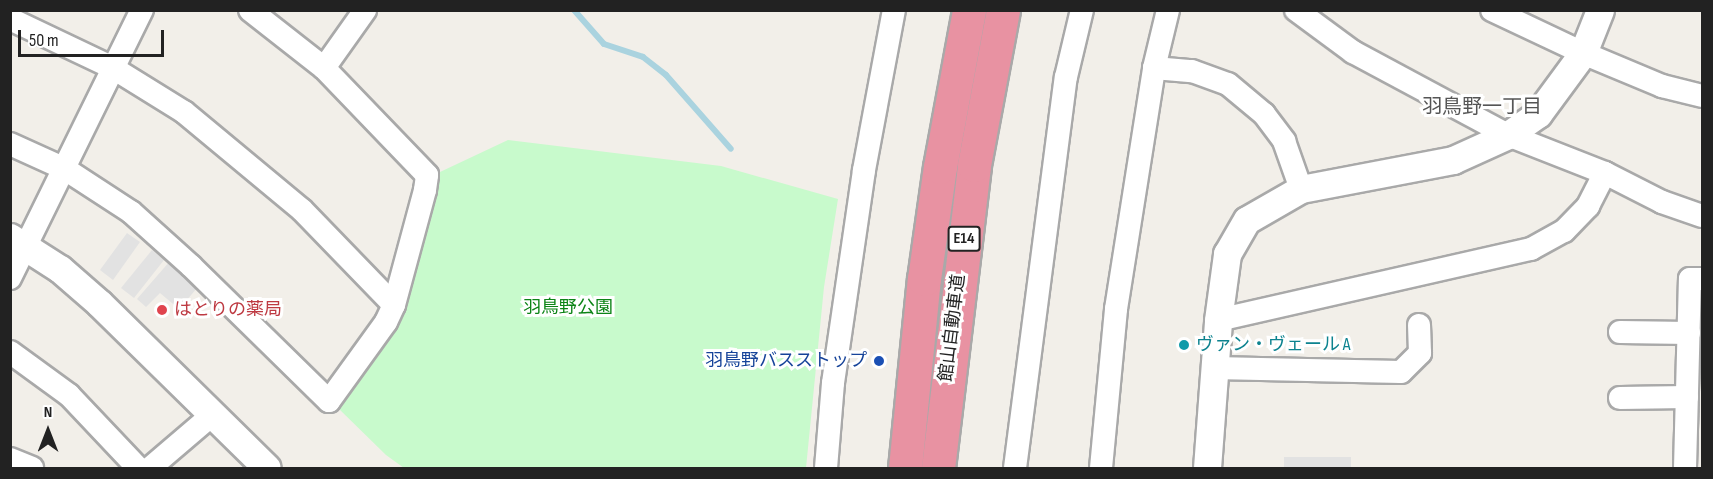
<!DOCTYPE html>
<meta charset="utf-8">
<style>
body{margin:0}
#map{position:relative;width:1713px;height:479px;overflow:hidden;background:#f2efe9;font-family:"Sofia Sans Condensed","Noto Sans JP",sans-serif}
div>[style]{position:absolute}
.park>*{inset:0;background:#c8facc}
.parking>*{inset:0;background:#e2e2e2}
.stream>*{height:6px;margin:-3px;padding:0 3px;transform-origin:3px;border-radius:3px;background:#aad3df}
.roads{filter:drop-shadow(2px 0 #a9a9a9) drop-shadow(-2px 0 #a9a9a9) drop-shadow(0 2px #a9a9a9) drop-shadow(0 -2px #a9a9a9)}
.minor>*{height:22px;margin:-11px;padding:0 11px;transform-origin:11px;border-radius:11px;background:#fff}
.tertiary>*{height:27px;margin:-13.5px;padding:0 13.5px;transform-origin:13.5px;border-radius:13.5px;background:#fff}
.motorway>*{height:33px;margin:-16.5px;padding:0 16.5px;transform-origin:16.5px;border-radius:16.5px;background:#e892a2}
.dots>*{width:16px;height:16px;translate:-50% -50%;box-sizing:border-box;border:3px solid #fff;border-radius:50%}
span{translate:-50% -50%;white-space:nowrap;text-align:center;line-height:1.15;-webkit-text-stroke:6px #fff;paint-order:stroke}
.shield-label span{padding:2px 4px;background:#fff;border:2px solid;border-radius:4px;-webkit-text-stroke-width:0}
.shield-label{font-size:16px;color:#222;font-weight:700}
.park-label{font-size:18px;color:#0c8416}
.health-label{font-size:18px;color:#be3a42}
.left{translate:0 -50%;text-align:left}
.street-label{font-size:18px;color:#222}
.culture-label{font-size:18px;color:#0d838f}
.transit-label{font-size:18px;color:#164399}
.right{translate:-100% -50%;text-align:right}
.neighbourhood-label{font-size:20px;color:#555}
.frame{position:absolute;inset:0;border:12px solid #222;pointer-events:none}
.north{position:absolute;left:18px;top:401px;width:60px;height:60px;-webkit-text-stroke:4px #fff;paint-order:stroke;rotate:0deg;font-size:16px;font-weight:700;line-height:24px;text-align:center;color:#222}
.north::after{content:'';display:block;margin:auto;width:21px;height:27px;background:#222;clip-path:polygon(50% 0,100% 100%,50% 72%,0 100%)}
.scale{position:absolute;left:18px;top:30px;width:146px;height:27px;box-sizing:border-box;border:3px solid #222;border-top:0;padding-left:8px;font-size:18px;line-height:21px;white-space:nowrap;color:#222;-webkit-text-stroke:4px #fff;paint-order:stroke}
</style>
<div id="map">
<div class="park">
<i style="clip-path:polygon(508px 140px,721px 166px,838px 199px,824px 287px,806px 468px,404px 468px,386px 455px,338px 408px,346px 393px,347px 384px,403px 312px,440px 172px)"></i>
</div>
<div class="parking">
<i style="clip-path:polygon(127px 233px,140px 242px,113px 280px,100px 270px)"></i>
<i style="clip-path:polygon(152px 250px,164px 260px,134px 298px,121px 288px)"></i>
<i style="clip-path:polygon(170px 261px,198px 287px,179px 309px,160px 293px,146px 307px,137px 299px)"></i>
<i style="clip-path:polygon(1284px 457px,1351px 457px,1351px 468px,1284px 468px)"></i>
</div>
<div class="stream">
<i style="left:574px;top:10px;width:45px;rotate:48.6deg"></i>
<i style="left:604px;top:44px;width:41px;rotate:18.4deg"></i>
<i style="left:643px;top:57px;width:29px;rotate:38deg"></i>
<i style="left:666px;top:75px;width:98px;rotate:48.7deg"></i>
</div>
<div class="roads">
<div class="minor">
<i style="left:1296px;top:10px;width:71px;rotate:36.4deg"></i>
<i style="left:1353px;top:52px;width:176px;rotate:28.2deg"></i>
<i style="left:1508px;top:135px;width:104px;rotate:21.4deg"></i>
<i style="left:1605px;top:173px;width:64px;rotate:27deg"></i>
<i style="left:1662px;top:202px;width:42px;rotate:19.3deg"></i>
<i style="left:1492px;top:10px;width:101px;rotate:25.3deg"></i>
<i style="left:1583px;top:53px;width:86px;rotate:22.7deg"></i>
<i style="left:1662px;top:86px;width:41px;rotate:14deg"></i>
<i style="left:10px;top:19px;width:114px;rotate:25.4deg"></i>
<i style="left:113px;top:68px;width:84px;rotate:31.8deg"></i>
<i style="left:184px;top:112px;width:153px;rotate:39.7deg"></i>
<i style="left:302px;top:210px;width:132px;rotate:45.9deg"></i>
<i style="left:324px;top:68px;width:71px;rotate:-54.7deg"></i>
<i style="left:1154px;top:68px;width:38px;rotate:5deg"></i>
<i style="left:1192px;top:71px;width:38px;rotate:20deg"></i>
<i style="left:1228px;top:84px;width:47px;rotate:39.8deg"></i>
<i style="left:1264px;top:114px;width:34px;rotate:53deg"></i>
<i style="left:1284px;top:141px;width:51px;rotate:70.5deg"></i>
<i style="left:10px;top:144px;width:60px;rotate:24.4deg"></i>
<i style="left:65px;top:169px;width:79px;rotate:33.1deg"></i>
<i style="left:131px;top:212px;width:81px;rotate:42deg"></i>
<i style="left:191px;top:266px;width:193px;rotate:44.4deg"></i>
<i style="left:329px;top:401px;width:97px;rotate:-54.2deg"></i>
<i style="left:386px;top:322px;width:19px;rotate:-65deg"></i>
<i style="left:394px;top:305px;width:119px;rotate:-74.9deg"></i>
<i style="left:425px;top:190px;width:15px;rotate:-82deg"></i>
<i style="left:427px;top:175px;width:149px;rotate:-133.9deg"></i>
<i style="left:324px;top:68px;width:94px;rotate:-141.9deg"></i>
<i style="left:10px;top:278px;width:299px;rotate:-63.8deg"></i>
<i style="left:1218px;top:320px;width:321px;rotate:-12.8deg"></i>
<i style="left:1531px;top:249px;width:38px;rotate:-29deg"></i>
<i style="left:1564px;top:231px;width:35px;rotate:-46deg"></i>
<i style="left:1588px;top:206px;width:37px;rotate:-63deg"></i>
<i style="left:1620px;top:332px;width:69px;rotate:0.8deg"></i>
<i style="left:10px;top:352px;width:73px;rotate:36.1deg"></i>
<i style="left:69px;top:395px;width:100px;rotate:46.6deg"></i>
<i style="left:1214px;top:368px;width:187px;rotate:1.2deg"></i>
<i style="left:1401px;top:372px;width:27px;rotate:-45deg"></i>
<i style="left:1420px;top:353px;width:28px;rotate:-92deg"></i>
<i style="left:1620px;top:398px;width:67px;rotate:-0.9deg"></i>
<i style="left:10px;top:459px;width:24px;rotate:22deg"></i>
<i style="left:150px;top:468px;width:82px;rotate:-40.5deg"></i>
<i style="left:826px;top:468px;width:85px;rotate:-85.3deg"></i>
<i style="left:833px;top:383px;width:215px;rotate:-81.7deg"></i>
<i style="left:864px;top:170px;width:163px;rotate:-79.4deg"></i>
<i style="left:1015px;top:468px;width:394px;rotate:-82.6deg"></i>
<i style="left:1066px;top:77px;width:69px;rotate:-76.6deg"></i>
<i style="left:1101px;top:468px;width:160px;rotate:-84.6deg"></i>
<i style="left:1116px;top:309px;width:244px;rotate:-81deg"></i>
<i style="left:1154px;top:68px;width:60px;rotate:-76.4deg"></i>
<i style="left:1685px;top:468px;width:189px;rotate:-88.5deg"></i>
<i style="left:1690px;top:279px;width:12px"></i>
</div>
<div class="tertiary">
<i style="left:10px;top:237px;width:59px;rotate:32.6deg"></i>
<i style="left:60px;top:269px;width:52px;rotate:41.1deg"></i>
<i style="left:99px;top:303px;width:235px;rotate:44.5deg"></i>
<i style="left:1207px;top:468px;width:148px;rotate:-85.7deg"></i>
<i style="left:1218px;top:320px;width:67px;rotate:-82.2deg"></i>
<i style="left:1227px;top:254px;width:39px;rotate:-60deg"></i>
<i style="left:1247px;top:220px;width:62px;rotate:-29.9deg"></i>
<i style="left:1301px;top:189px;width:155px;rotate:-10.8deg"></i>
<i style="left:1453px;top:160px;width:60px;rotate:-24.4deg"></i>
<i style="left:1508px;top:135px;width:37px;rotate:-35deg"></i>
<i style="left:1538px;top:114px;width:76px;rotate:-53.6deg"></i>
<i style="left:1583px;top:53px;width:46px;rotate:-68.4deg"></i>
</div>
<div class="motorway">
<i style="left:905px;top:468px;width:190px;rotate:-84.3deg"></i>
<i style="left:924px;top:279px;width:113px;rotate:-81.9deg"></i>
<i style="left:940px;top:167px;width:160px;rotate:-79.5deg"></i>
<i style="left:938px;top:468px;width:305px;rotate:-83.2deg"></i>
<i style="left:974px;top:165px;width:158px;rotate:-79.4deg"></i>
</div>
</div>
<div class="dots">
<i style="left:162px;top:310px;background:#e0444e"></i>
<i style="left:1184px;top:345px;background:#0f9aa8"></i>
<i style="left:879px;top:361px;background:#1a4fb4"></i>
</div>
<div class="shield-label">
<span style="left:964px;top:239px">E14</span>
</div>
<div class="park-label">
<span style="left:568px;top:308px">羽鳥野公園</span>
</div>
<div class="health-label">
<span class="left" style="left:174px;top:310px">はとりの薬局</span>
</div>
<div class="street-label">
<span style="left:953px;top:328px;rotate:-83deg">館山自動車道</span>
</div>
<div class="culture-label">
<span class="left" style="left:1196px;top:345px">ヴァン・ヴェール A</span>
</div>
<div class="transit-label">
<span class="right" style="left:867px;top:361px">羽鳥野バスストップ</span>
</div>
<div class="neighbourhood-label">
<span style="left:1482px;top:107px">羽鳥野一丁目</span>
</div>
<div class="frame"></div>
<div class="north">N</div>
<div class="scale">50 m</div>
</div>
